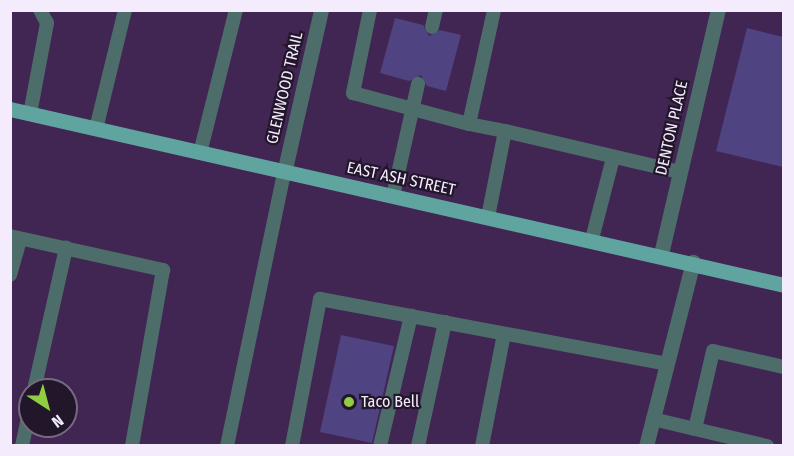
<!DOCTYPE html>
<style>
body{margin:0}
#map{position:relative;width:794px;height:456px;overflow:hidden;background:#412653;font-family:"Fira Sans Condensed",sans-serif}
div>[style]{position:absolute}
.building>*{inset:0;background:#4f4382}
.lane>*{height:14px;margin:-7px;padding:0 7px;transform-origin:7px;border-radius:7px;background:#4d6d6a}
.street>*{height:15px;margin:-7.5px;padding:0 7.5px;transform-origin:7.5px;border-radius:7.5px;background:#4d6d6a}
.primary>*{height:15px;margin:-7.5px;padding:0 7.5px;transform-origin:7.5px;border-radius:7.5px;background:#60a4a0}
.dots>*{width:16px;height:16px;translate:-50% -50%;box-sizing:border-box;border:3px solid #22162a;border-radius:50%}
span{translate:-50% -50%;white-space:nowrap;text-align:center;line-height:1.15;-webkit-text-stroke:4.5px #22162a;paint-order:stroke}
.street-label{font-size:16px;color:#f4ebfc}
.poi-label{font-size:16px;color:#f4ebfc}
.left{translate:0 -50%;text-align:left}
.frame{position:absolute;inset:0;border:12px solid #f4ebfc;pointer-events:none}
.north{position:absolute;left:18px;top:378px;width:60px;height:60px;box-sizing:border-box;background:#22162a;border:2px solid #766b7e;border-radius:50%;rotate:144deg;font-size:16px;font-weight:700;line-height:24px;text-align:center;color:#f4ebfc}
.north::after{content:'';display:block;margin:auto;width:21px;height:27px;background:#90cd40;clip-path:polygon(50% 0,100% 100%,50% 72%,0 100%)}
</style>
<div id="map">
<div class="building">
<i style="clip-path:polygon(395px 18px,423px 25px,429px 36px,440px 30px,461px 35px,446px 91px,427px 86px,421px 75px,409px 81px,380px 73px)"></i>
<i style="clip-path:polygon(747px 28px,783px 37px,783px 167px,716px 151px)"></i>
<i style="clip-path:polygon(341px 335px,394px 346px,372px 443px,320px 432px)"></i>
</div>
<div class="lane">
<i style="left:370px;top:10px;width:85px;rotate:101.6deg"></i>
<i style="left:353px;top:93px;width:120px;rotate:15deg"></i>
<i style="left:469px;top:124px;width:117px;rotate:-77.6deg"></i>
<i style="left:432px;top:27px;width:17px;rotate:-77deg"></i>
<i style="left:30px;top:114px;width:93px;rotate:-79.4deg"></i>
<i style="left:47px;top:23px;width:15px;rotate:-118deg"></i>
<i style="left:469px;top:124px;width:37px;rotate:11deg"></i>
<i style="left:505px;top:131px;width:88px;rotate:101.2deg"></i>
<i style="left:96px;top:129px;width:122px;rotate:-76.3deg"></i>
<i style="left:505px;top:131px;width:180px;rotate:13.2deg"></i>
<i style="left:200px;top:153px;width:147px;rotate:-75.9deg"></i>
<i style="left:393px;top:196px;width:115px;rotate:-77.4deg"></i>
<i style="left:10px;top:236px;width:157px;rotate:12.5deg"></i>
<i style="left:163px;top:270px;width:179px;rotate:100deg"></i>
<i style="left:592px;top:239px;width:84px;rotate:-75.5deg"></i>
<i style="left:10px;top:275px;width:37px;rotate:-74deg"></i>
<i style="left:34px;top:390px;width:146px;rotate:-77.3deg"></i>
<i style="left:653px;top:419px;width:43px;rotate:13.4deg"></i>
<i style="left:22px;top:446px;width:38px;rotate:-78deg"></i>
<i style="left:227px;top:446px;width:279px;rotate:-78.2deg"></i>
<i style="left:292px;top:446px;width:150px;rotate:-79.2deg"></i>
<i style="left:320px;top:299px;width:353px;rotate:10.6deg"></i>
<i style="left:380px;top:446px;width:134px;rotate:-76.6deg"></i>
<i style="left:418px;top:446px;width:127px;rotate:-77.7deg"></i>
<i style="left:482px;top:446px;width:114px;rotate:-78.9deg"></i>
<i style="left:767px;top:446px;width:74px;rotate:-166.7deg"></i>
<i style="left:695px;top:429px;width:80px;rotate:-77deg"></i>
<i style="left:713px;top:351px;width:73px;rotate:12.7deg"></i>
</div>
<div class="street">
<i style="left:284px;top:173px;width:167px;rotate:-77.2deg"></i>
<i style="left:661px;top:254px;width:251px;rotate:-76.9deg"></i>
<i style="left:646px;top:446px;width:190px;rotate:-75.7deg"></i>
</div>
<div class="primary">
<i style="left:10px;top:109px;width:794px;rotate:12.81deg"></i>
</div>
<div class="dots">
<i style="left:349px;top:402px;background:#90cd40"></i>
</div>
<div class="street-label">
<span style="left:285px;top:88px;rotate:-77deg">GLENWOOD TRAIL</span>
<span style="left:672px;top:128px;rotate:-77deg">DENTON PLACE</span>
<span style="left:401px;top:179px;rotate:12deg">EAST ASH STREET</span>
</div>
<div class="poi-label">
<span class="left" style="left:361px;top:402px">Taco Bell</span>
</div>
<div class="frame"></div>
<div class="north">N</div>
</div>
